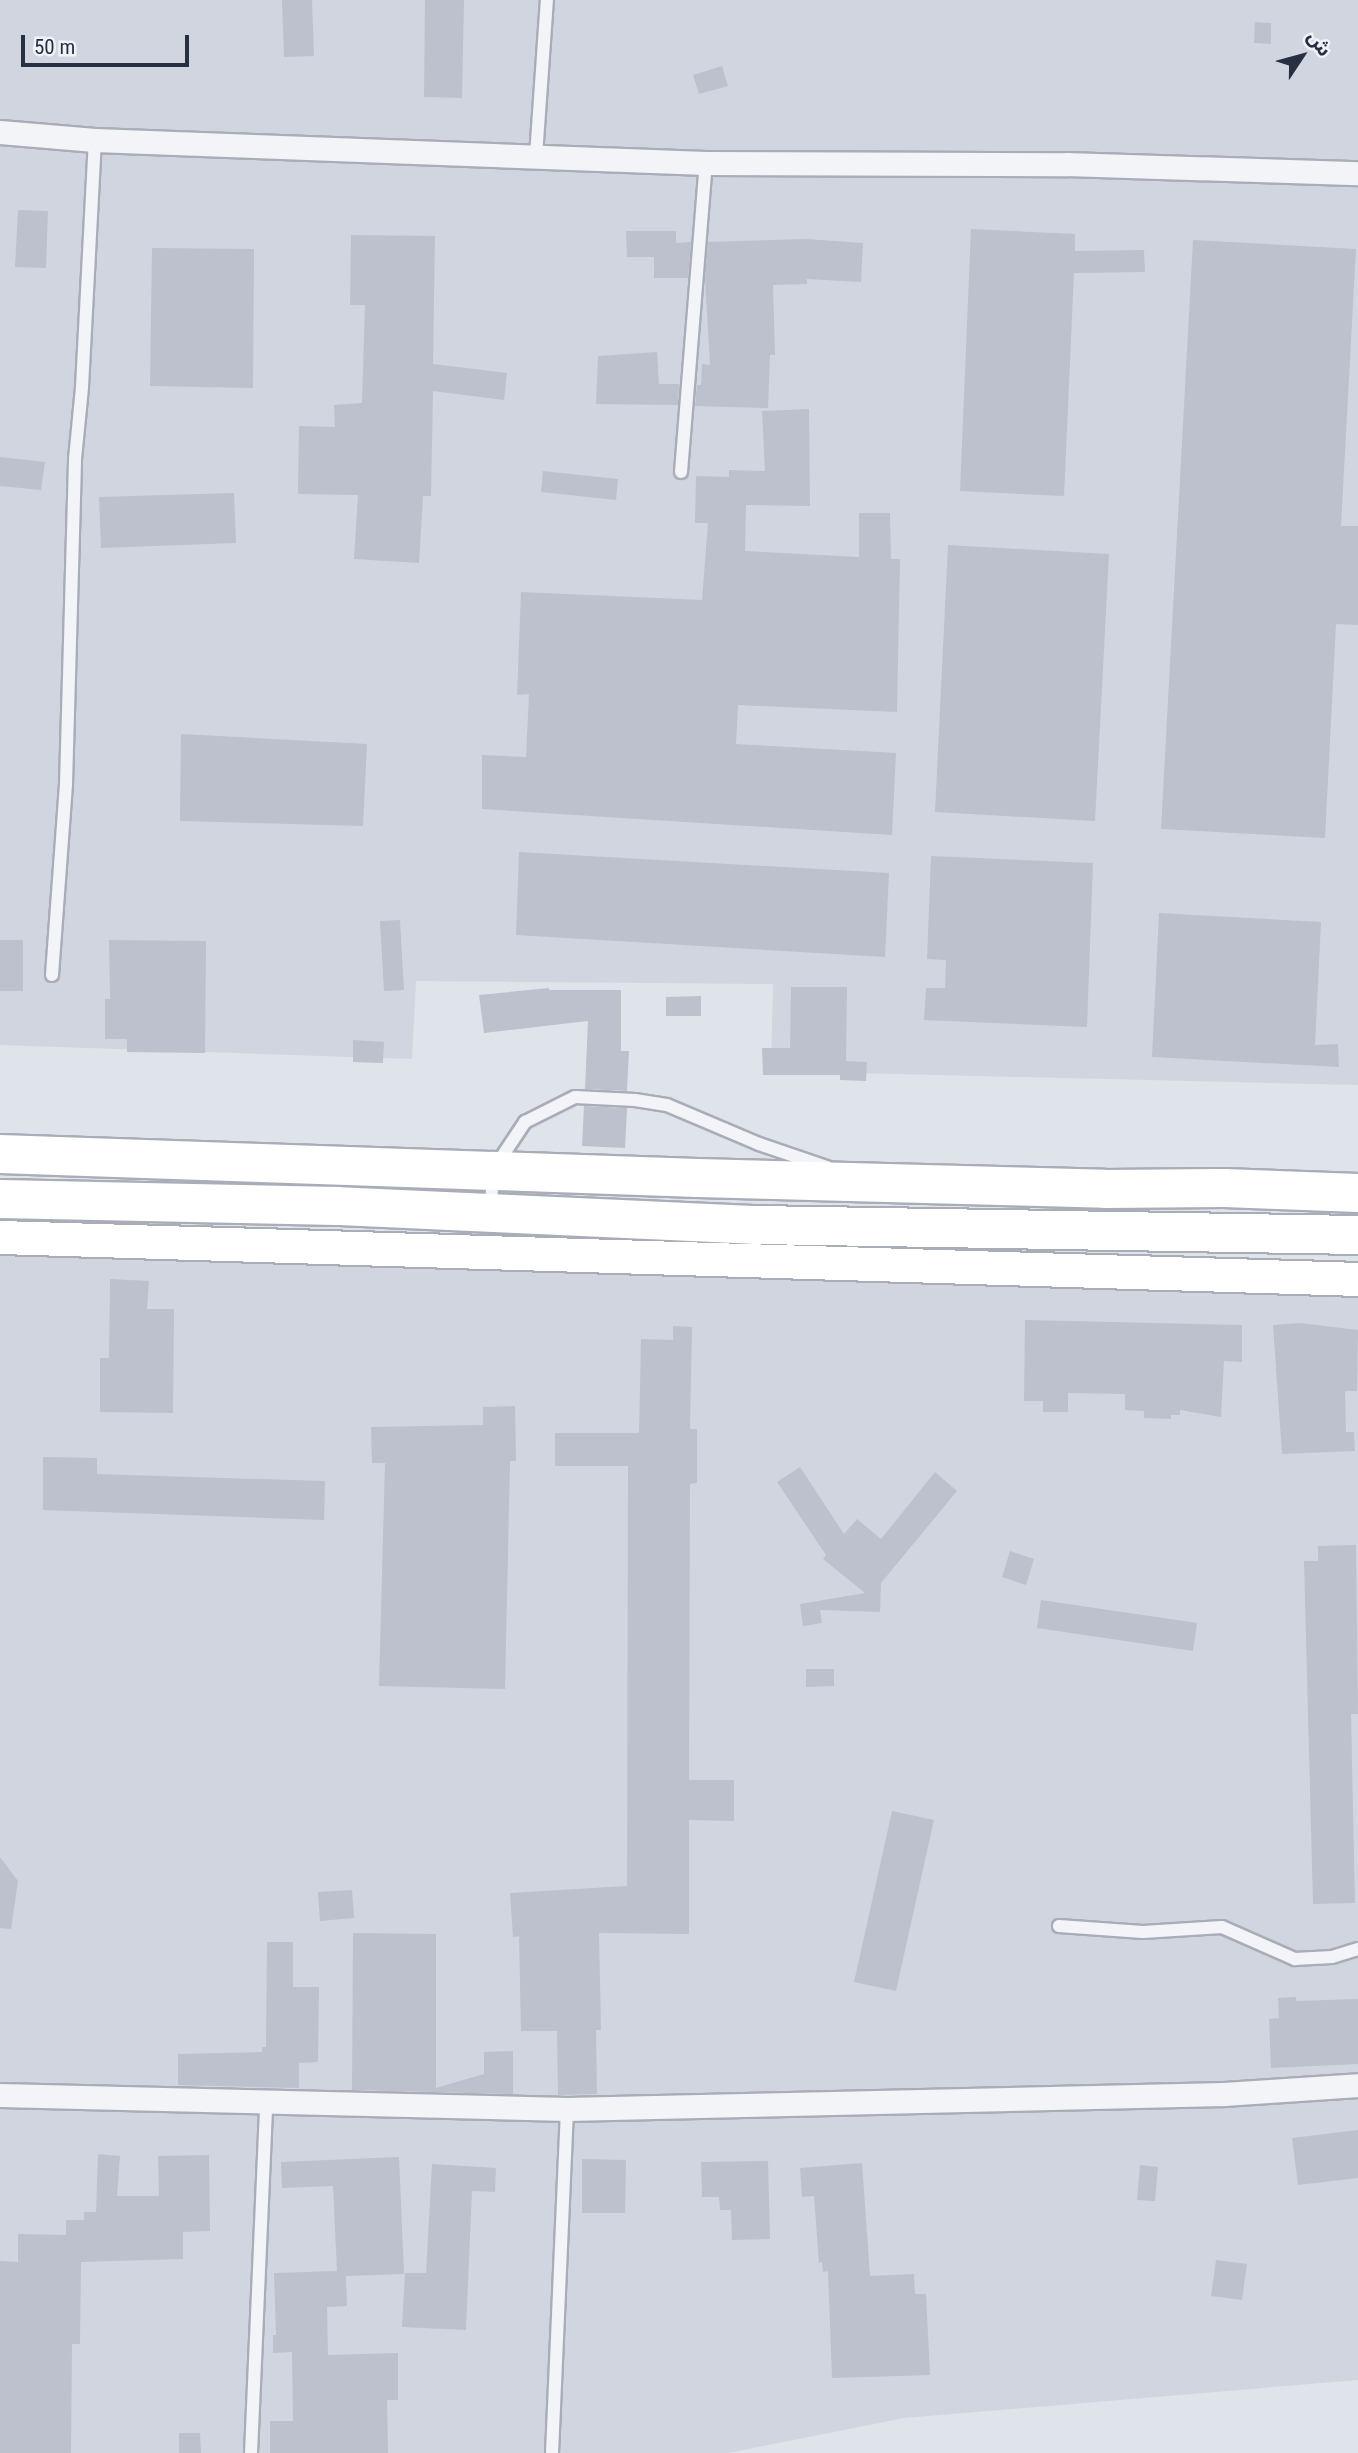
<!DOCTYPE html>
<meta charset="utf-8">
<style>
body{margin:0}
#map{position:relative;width:1358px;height:2453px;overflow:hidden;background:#dfe3ea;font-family:"Roboto Condensed","Noto Sans Arabic",sans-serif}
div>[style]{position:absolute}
.built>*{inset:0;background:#d1d5df}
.building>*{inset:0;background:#bcc1cd}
.roads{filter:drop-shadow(2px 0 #a8adb8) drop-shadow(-2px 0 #a8adb8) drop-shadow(0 2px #a8adb8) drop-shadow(0 -2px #a8adb8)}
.service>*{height:12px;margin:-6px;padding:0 6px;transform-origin:6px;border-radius:6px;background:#f3f4f8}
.minor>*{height:23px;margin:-11.5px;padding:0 11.5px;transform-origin:11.5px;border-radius:11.5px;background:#f3f4f8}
.secondary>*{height:33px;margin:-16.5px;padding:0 16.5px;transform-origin:16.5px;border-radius:16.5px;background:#fff}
.trunk>*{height:38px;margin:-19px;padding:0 19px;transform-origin:19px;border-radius:19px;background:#fff}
span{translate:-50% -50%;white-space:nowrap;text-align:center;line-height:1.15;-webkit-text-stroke:6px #eff2f7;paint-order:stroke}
.north{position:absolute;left:1267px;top:21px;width:70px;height:70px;-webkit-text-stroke:5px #eff2f7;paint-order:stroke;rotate:54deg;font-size:19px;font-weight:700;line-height:28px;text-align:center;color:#272f42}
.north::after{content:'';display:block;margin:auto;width:24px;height:32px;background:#272f42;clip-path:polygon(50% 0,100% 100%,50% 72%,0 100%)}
.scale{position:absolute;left:21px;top:35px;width:168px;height:32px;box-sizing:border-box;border:4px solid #272f42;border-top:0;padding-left:9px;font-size:21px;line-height:24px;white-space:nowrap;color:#272f42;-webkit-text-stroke:5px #eff2f7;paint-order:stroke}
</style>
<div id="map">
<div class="built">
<i style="clip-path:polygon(0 0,1358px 0,1358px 1085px,771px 1071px,773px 984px,416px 981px,412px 1059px,0 1045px)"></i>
<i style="clip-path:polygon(0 1250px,1358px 1298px,1358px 2380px,904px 2418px,728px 2453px,0 2453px)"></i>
</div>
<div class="building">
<i style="clip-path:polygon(282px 0,312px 0,314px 56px,284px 57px)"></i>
<i style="clip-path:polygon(425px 0,464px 0,462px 98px,424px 97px)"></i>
<i style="clip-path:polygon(1255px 22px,1271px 23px,1271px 44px,1254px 43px)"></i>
<i style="clip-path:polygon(722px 66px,728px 86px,699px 94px,693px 75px)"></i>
<i style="clip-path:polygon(18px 210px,48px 211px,46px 268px,15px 267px)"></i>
<i style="clip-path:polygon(971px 229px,1075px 234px,1075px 251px,1144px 250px,1145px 272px,1074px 273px,1064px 496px,960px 491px)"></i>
<i style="clip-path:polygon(626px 231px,676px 231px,676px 243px,691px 242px,688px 278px,654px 278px,654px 257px,627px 257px)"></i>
<i style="clip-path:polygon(351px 235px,435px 236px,433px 364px,507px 373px,504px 400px,433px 391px,431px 496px,423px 496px,419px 563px,354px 559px,358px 495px,298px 494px,299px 426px,335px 427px,334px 405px,362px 403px,365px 305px,350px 305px)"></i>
<i style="clip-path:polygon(806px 239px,863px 243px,861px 282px,807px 279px,807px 284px,773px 285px,775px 355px,770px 355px,768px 408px,695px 406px,697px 385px,701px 385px,702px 364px,710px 365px,705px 278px,708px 242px)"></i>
<i style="clip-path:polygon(1193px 240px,1356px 249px,1341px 526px,1358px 526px,1358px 625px,1336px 624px,1325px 838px,1161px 829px)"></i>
<i style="clip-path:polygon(152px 248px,254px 249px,253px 388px,150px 386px)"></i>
<i style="clip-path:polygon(657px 352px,659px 384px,679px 384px,678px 405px,596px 404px,598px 356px)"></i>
<i style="clip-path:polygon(809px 409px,810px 506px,746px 505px,745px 551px,859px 557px,859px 513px,890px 513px,891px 559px,900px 559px,897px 712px,738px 705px,736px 744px,896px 753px,892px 835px,482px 809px,482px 755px,526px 757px,529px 694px,517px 695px,521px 592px,702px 600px,708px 523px,695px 523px,696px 476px,729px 477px,729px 470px,765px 471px,762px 411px)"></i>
<i style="clip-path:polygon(0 457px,45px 462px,41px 490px,0 486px)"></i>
<i style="clip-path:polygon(543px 471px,618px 479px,616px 500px,541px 492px)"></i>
<i style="clip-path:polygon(234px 493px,236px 543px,101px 548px,99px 497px)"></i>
<i style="clip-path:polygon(948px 545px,1109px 554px,1095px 821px,935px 812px)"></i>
<i style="clip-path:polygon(181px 734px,367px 744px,363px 826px,180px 821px)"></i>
<i style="clip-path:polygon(519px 852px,889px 873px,885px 957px,516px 935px)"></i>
<i style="clip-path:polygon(931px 856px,1093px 863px,1087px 1027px,924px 1020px,926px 988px,945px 988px,946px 960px,927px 959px)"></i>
<i style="clip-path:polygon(1159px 913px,1321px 922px,1315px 1045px,1338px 1044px,1339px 1067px,1152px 1057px)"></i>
<i style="clip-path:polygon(400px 920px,404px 990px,384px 991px,380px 921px)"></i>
<i style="clip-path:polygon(0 940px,23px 940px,23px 991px,0 991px)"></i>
<i style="clip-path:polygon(109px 940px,206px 941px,205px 1053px,127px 1052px,127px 1039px,105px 1039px,105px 999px,110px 999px)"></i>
<i style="clip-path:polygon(791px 987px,847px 987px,846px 1061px,867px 1062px,866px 1081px,840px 1080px,840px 1075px,763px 1075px,762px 1048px,790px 1048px)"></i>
<i style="clip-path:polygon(549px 988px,549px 990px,621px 990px,621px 1051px,629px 1051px,627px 1091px,585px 1089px,588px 1021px,484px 1033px,479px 995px)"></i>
<i style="clip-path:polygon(701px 996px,701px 1016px,666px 1016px,666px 997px)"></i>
<i style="clip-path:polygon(353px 1040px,384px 1042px,383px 1063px,353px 1062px)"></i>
<i style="clip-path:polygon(584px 1106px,627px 1108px,625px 1148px,582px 1146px)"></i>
<i style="clip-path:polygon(110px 1279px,149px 1281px,147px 1309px,174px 1309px,173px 1413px,100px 1412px,100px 1358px,109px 1358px)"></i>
<i style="clip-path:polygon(1025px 1320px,1242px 1325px,1242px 1362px,1224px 1361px,1221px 1417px,1180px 1410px,1180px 1415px,1171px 1415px,1171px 1419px,1144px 1418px,1144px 1411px,1125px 1410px,1125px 1394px,1068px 1393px,1068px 1412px,1043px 1412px,1043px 1401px,1024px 1401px)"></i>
<i style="clip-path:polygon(1300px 1323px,1358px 1330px,1357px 1391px,1345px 1391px,1346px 1432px,1354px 1432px,1355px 1451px,1282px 1454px,1273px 1325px)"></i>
<i style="clip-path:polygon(673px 1326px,692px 1327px,690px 1429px,697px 1429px,697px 1483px,690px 1484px,689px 1780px,734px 1780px,734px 1821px,689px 1820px,689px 1934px,599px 1933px,601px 2030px,596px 2030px,597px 2094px,558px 2095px,557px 2031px,521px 2031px,519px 1936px,513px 1937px,510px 1893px,627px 1886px,628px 1466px,555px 1466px,555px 1433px,639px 1433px,641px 1339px,673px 1340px)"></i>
<i style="clip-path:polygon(515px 1406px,516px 1461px,510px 1461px,505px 1689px,379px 1686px,385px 1463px,372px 1463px,371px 1427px,483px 1425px,483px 1407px)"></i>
<i style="clip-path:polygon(43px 1457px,97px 1458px,97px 1474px,325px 1481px,324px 1520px,43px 1510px)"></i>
<i style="clip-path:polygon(800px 1467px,844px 1534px,857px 1519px,881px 1539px,935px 1472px,957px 1491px,881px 1583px,880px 1612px,820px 1610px,822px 1623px,803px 1626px,800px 1604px,865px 1593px,823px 1559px,826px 1555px,777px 1482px)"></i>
<i style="clip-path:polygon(1356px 1545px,1358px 1714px,1351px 1714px,1355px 1903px,1313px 1904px,1304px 1561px,1318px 1561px,1318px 1546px)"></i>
<i style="clip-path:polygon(1010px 1551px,1034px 1559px,1026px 1585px,1002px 1577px)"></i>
<i style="clip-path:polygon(1041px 1600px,1197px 1623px,1193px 1651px,1037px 1628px)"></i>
<i style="clip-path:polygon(806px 1669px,834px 1669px,834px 1686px,806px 1687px)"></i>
<i style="clip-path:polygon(892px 1811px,934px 1820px,896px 1991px,854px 1982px)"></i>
<i style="clip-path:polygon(0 1857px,18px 1881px,11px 1929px,0 1928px)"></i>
<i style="clip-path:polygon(352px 1890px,354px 1918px,320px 1921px,318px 1892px)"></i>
<i style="clip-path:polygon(353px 1933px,436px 1934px,436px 2088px,484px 2074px,484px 2052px,513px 2051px,513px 2094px,352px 2090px)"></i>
<i style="clip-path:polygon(267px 1942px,293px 1942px,293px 1987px,319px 1987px,318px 2062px,299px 2063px,299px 2088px,178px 2085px,178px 2054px,262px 2052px,262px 2047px,266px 2047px)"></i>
<i style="clip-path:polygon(1296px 1997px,1296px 2001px,1358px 1999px,1358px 2064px,1271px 2068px,1269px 2019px,1279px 2018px,1278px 1998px)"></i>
<i style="clip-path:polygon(1358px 2130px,1358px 2178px,1298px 2185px,1292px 2138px)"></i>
<i style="clip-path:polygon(98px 2154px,120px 2156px,117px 2196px,159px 2196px,158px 2156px,209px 2155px,210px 2231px,183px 2232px,183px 2259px,81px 2262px,80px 2344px,72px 2344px,71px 2453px,0 2453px,0 2261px,18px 2262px,18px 2234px,66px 2235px,66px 2220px,84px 2220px,84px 2212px,96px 2212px)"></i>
<i style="clip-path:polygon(399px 2157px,404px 2274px,346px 2276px,347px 2306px,327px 2307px,328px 2355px,398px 2353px,398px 2400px,387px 2400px,388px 2453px,270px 2453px,270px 2421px,293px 2421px,292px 2352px,273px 2353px,273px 2335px,276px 2335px,274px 2273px,337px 2271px,333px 2186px,282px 2188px,281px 2162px)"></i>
<i style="clip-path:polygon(582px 2159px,626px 2160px,625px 2213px,582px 2213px)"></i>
<i style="clip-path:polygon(768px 2161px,770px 2239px,732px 2240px,731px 2210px,720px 2210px,719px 2197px,702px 2197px,701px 2162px)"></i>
<i style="clip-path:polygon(862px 2163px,870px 2276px,914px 2274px,915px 2294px,926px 2294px,930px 2375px,832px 2378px,828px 2271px,823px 2272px,822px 2262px,819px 2263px,814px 2196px,802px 2197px,800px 2168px)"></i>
<i style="clip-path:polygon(432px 2164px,496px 2168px,495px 2192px,472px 2191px,466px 2330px,402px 2327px,405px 2273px,426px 2273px)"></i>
<i style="clip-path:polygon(1140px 2165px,1158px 2167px,1155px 2201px,1137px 2200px)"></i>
<i style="clip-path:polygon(1216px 2260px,1247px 2264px,1242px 2300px,1211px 2296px)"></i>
<i style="clip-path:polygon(179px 2433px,200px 2433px,201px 2453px,179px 2453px)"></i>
</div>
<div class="roads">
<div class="service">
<i style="left:536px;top:156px;width:156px;rotate:-86deg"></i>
<i style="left:681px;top:472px;width:310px;rotate:-85.4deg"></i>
<i style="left:52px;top:975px;width:192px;rotate:-85.8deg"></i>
<i style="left:66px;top:784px;width:325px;rotate:-88.4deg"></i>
<i style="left:75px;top:459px;width:72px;rotate:-84.4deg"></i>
<i style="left:82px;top:387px;width:247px;rotate:-87deg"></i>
<i style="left:491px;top:1208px;width:38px;rotate:-87deg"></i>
<i style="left:493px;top:1170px;width:58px;rotate:-56.3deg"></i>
<i style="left:525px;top:1122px;width:56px;rotate:-26.6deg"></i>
<i style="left:575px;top:1097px;width:60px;rotate:2.9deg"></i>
<i style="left:635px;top:1100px;width:32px;rotate:9deg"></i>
<i style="left:667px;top:1105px;width:100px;rotate:23deg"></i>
<i style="left:759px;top:1144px;width:72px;rotate:18.7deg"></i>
<i style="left:1059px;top:1926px;width:84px;rotate:4.1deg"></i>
<i style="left:1143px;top:1932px;width:79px;rotate:-3.6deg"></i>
<i style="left:1222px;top:1927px;width:80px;rotate:23.7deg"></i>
<i style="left:1295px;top:1959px;width:37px;rotate:-3deg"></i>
<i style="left:1332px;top:1957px;width:27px;rotate:-17deg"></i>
<i style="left:251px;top:2453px;width:350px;rotate:-87.5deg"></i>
<i style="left:552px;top:2453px;width:344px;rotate:-87.5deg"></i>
</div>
<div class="minor">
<i style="left:0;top:132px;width:95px;rotate:4.8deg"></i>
<i style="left:95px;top:140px;width:611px;rotate:2.16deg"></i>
<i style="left:706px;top:163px;width:360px;rotate:0.2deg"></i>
<i style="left:1066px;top:164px;width:292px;rotate:1.8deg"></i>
<i style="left:0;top:2095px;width:567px;rotate:1.41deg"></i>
<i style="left:567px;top:2109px;width:657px;rotate:-1.31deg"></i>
<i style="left:1224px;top:2094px;width:134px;rotate:-3.8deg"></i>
</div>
<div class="secondary">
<i style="left:0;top:1237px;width:1359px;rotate:1.77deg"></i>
</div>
<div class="trunk">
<i style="left:0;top:1154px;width:698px;rotate:1.97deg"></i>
<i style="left:698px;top:1178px;width:407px;rotate:1.5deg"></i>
<i style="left:1105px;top:1189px;width:119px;rotate:-0.5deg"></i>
<i style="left:1224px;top:1188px;width:134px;rotate:2.1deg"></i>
<i style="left:0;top:1199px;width:337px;rotate:1.2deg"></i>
<i style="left:337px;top:1206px;width:419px;rotate:2.6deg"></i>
<i style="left:756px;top:1225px;width:602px;rotate:0.95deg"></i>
</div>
</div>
<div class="north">ش</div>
<div class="scale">50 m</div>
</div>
